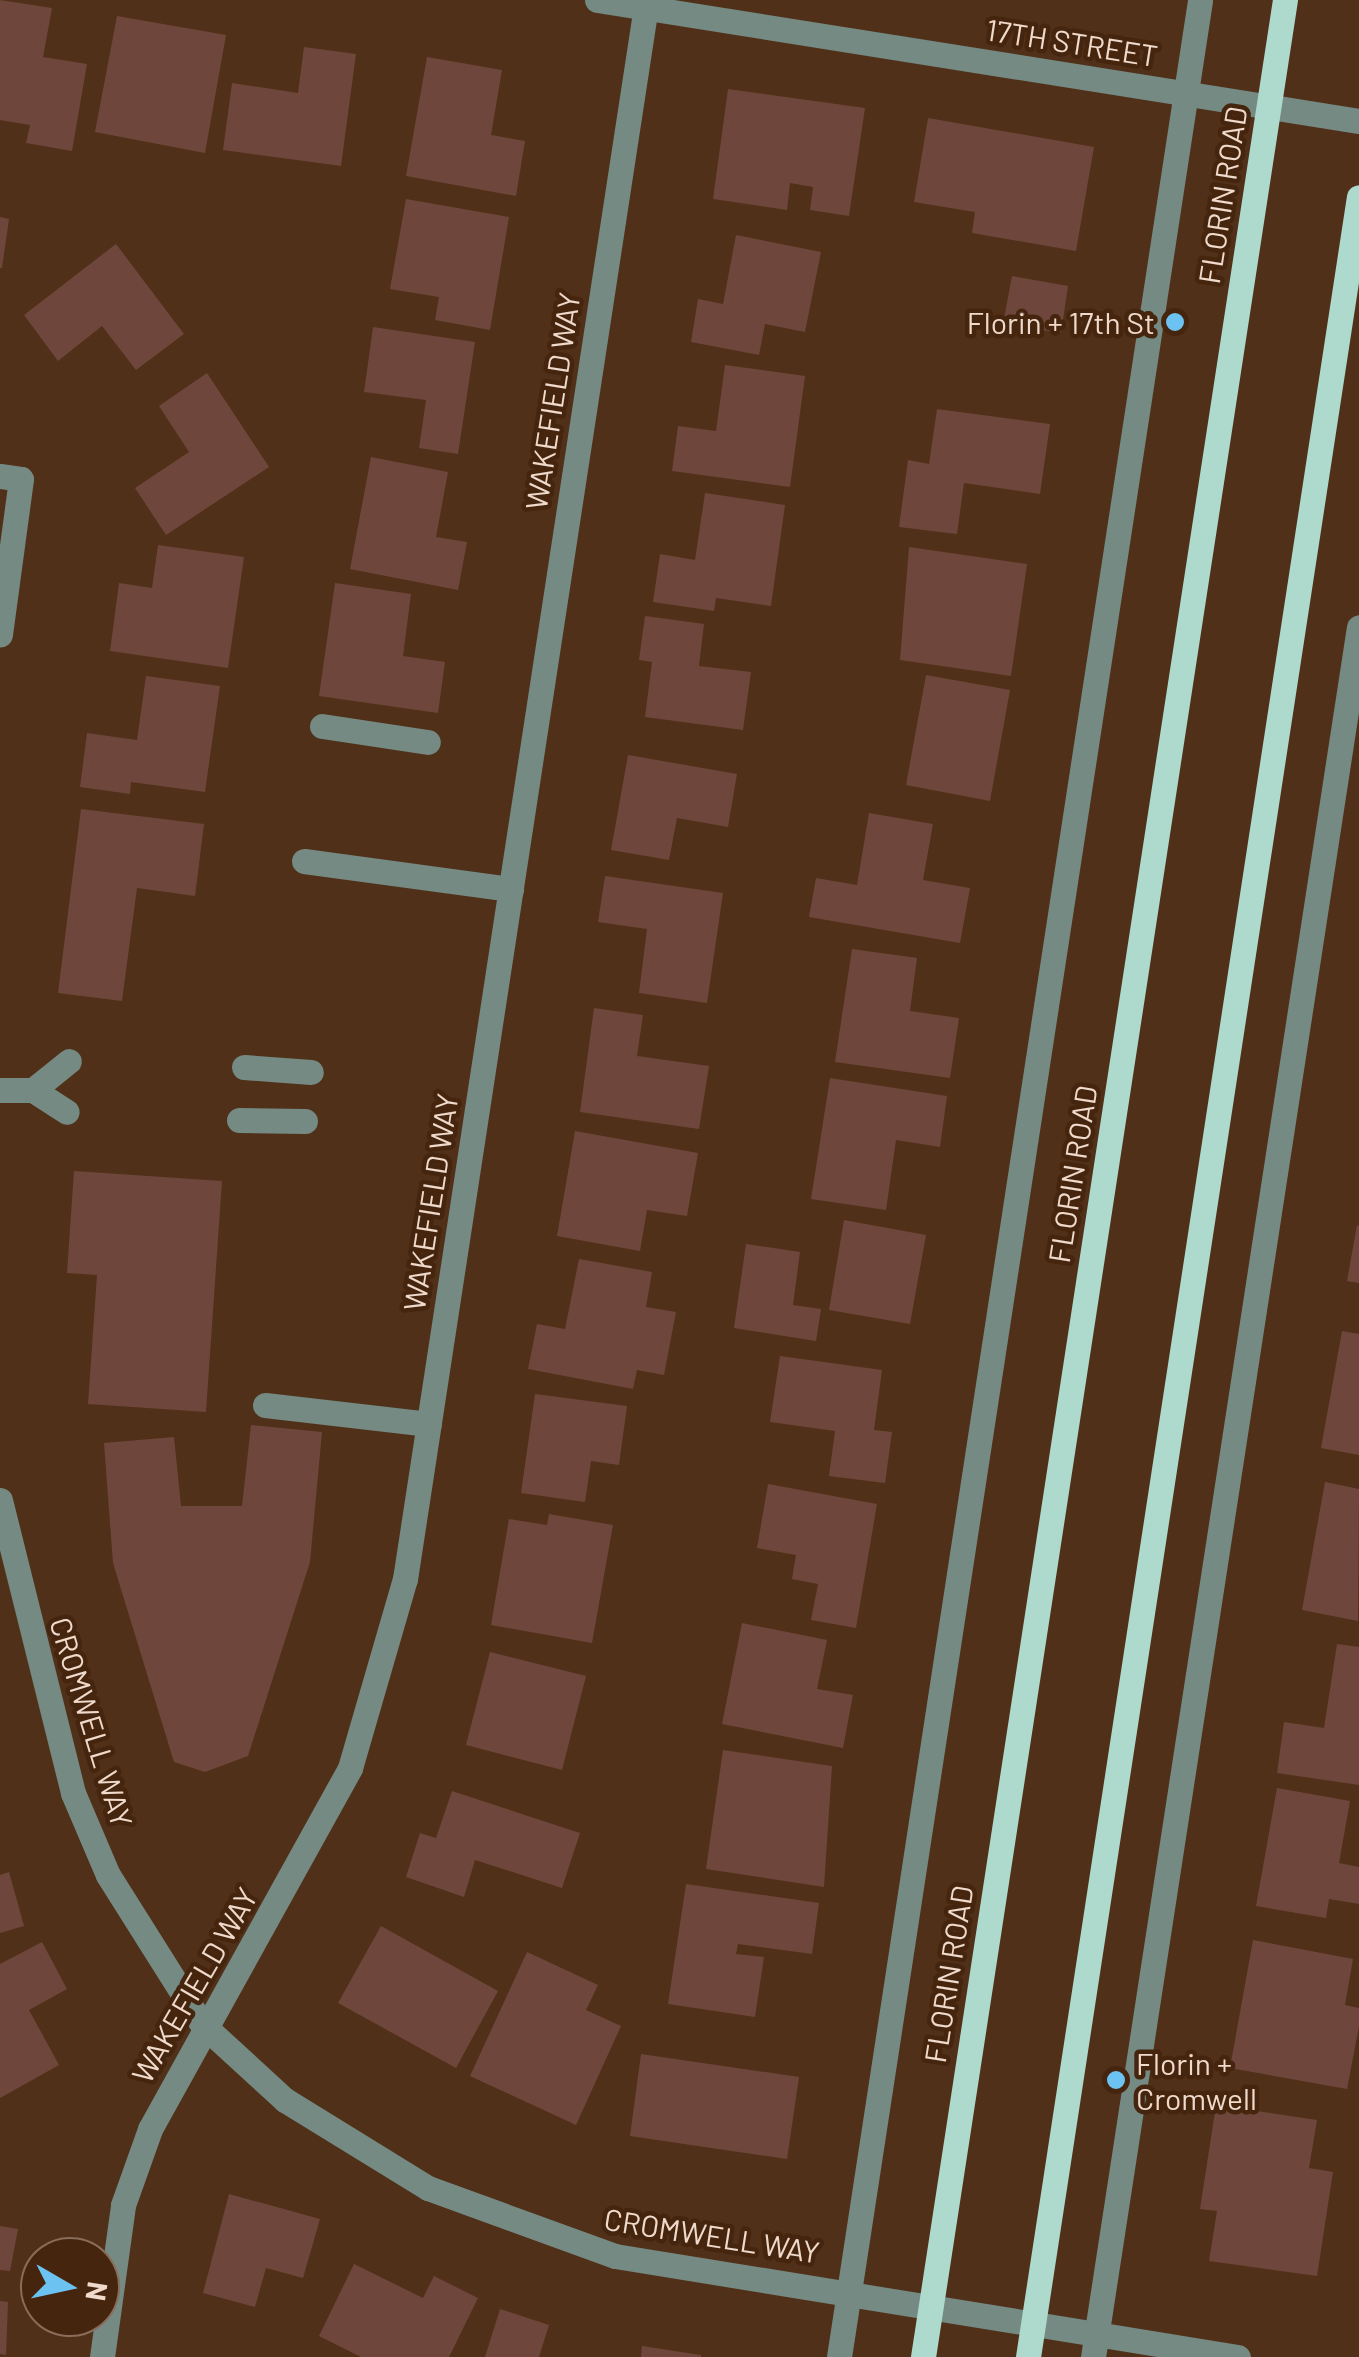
<!DOCTYPE html>
<style>
body{margin:0}
#map{position:relative;width:1359px;height:2357px;overflow:hidden;background:#503018;font-family:Barlow,sans-serif}
div>[style]{position:absolute}
.building>*{inset:0;background:#6f463c}
.minor>*{height:25px;margin:-12.5px;padding:0 12.5px;transform-origin:12.5px;border-radius:12.5px;background:#748a83}
.major>*{height:25px;margin:-12.5px;padding:0 12.5px;transform-origin:12.5px;border-radius:12.5px;background:#addacd}
.dots>*{width:28px;height:28px;translate:-50% -50%;box-sizing:border-box;border:5px solid #45250e;border-radius:50%}
span{translate:-50% -50%;white-space:nowrap;text-align:center;line-height:1.15;-webkit-text-stroke:9px #45250e;paint-order:stroke}
.street-label{font-size:30px;color:#efdacc}
.poi-label{font-size:30px;color:#efdacc}
.right{translate:-100% -50%;text-align:right}
.left{translate:0 -50%;text-align:left}
.north{position:absolute;left:20px;top:2237px;width:100px;height:100px;box-sizing:border-box;background:#45250e;border:2px solid #896d5a;border-radius:50%;rotate:99deg;font-size:28px;font-weight:700;line-height:40px;text-align:center;color:#efdacc}
.north::after{content:'';display:block;margin:auto;width:35px;height:45px;background:#6cc3f2;clip-path:polygon(50% 0,100% 100%,50% 72%,0 100%)}
</style>
<div id="map">
<div class="building">
<i style="clip-path:polygon(0 0,52px 8px,43px 57px,87px 64px,72px 151px,26px 143px,30px 125px,0 120px)"></i>
<i style="clip-path:polygon(117px 16px,226px 35px,205px 153px,95px 132px)"></i>
<i style="clip-path:polygon(304px 47px,356px 54px,341px 166px,223px 150px,232px 83px,298px 93px)"></i>
<i style="clip-path:polygon(427px 57px,502px 70px,491px 135px,525px 141px,516px 196px,406px 176px)"></i>
<i style="clip-path:polygon(728px 89px,865px 108px,849px 216px,810px 210px,813px 187px,790px 183px,787px 210px,713px 199px)"></i>
<i style="clip-path:polygon(928px 118px,1094px 147px,1076px 251px,972px 233px,975px 212px,914px 202px)"></i>
<i style="clip-path:polygon(406px 199px,509px 217px,490px 330px,435px 320px,439px 297px,390px 289px)"></i>
<i style="clip-path:polygon(0 217px,9px 219px,2px 268px,0 268px)"></i>
<i style="clip-path:polygon(736px 235px,821px 252px,805px 332px,765px 324px,759px 355px,691px 342px,698px 299px,723px 304px)"></i>
<i style="clip-path:polygon(116px 244px,184px 334px,136px 370px,102px 326px,58px 361px,24px 315px)"></i>
<i style="clip-path:polygon(1012px 276px,1068px 286px,1061px 333px,1003px 324px)"></i>
<i style="clip-path:polygon(373px 327px,475px 342px,458px 454px,419px 448px,426px 400px,364px 392px)"></i>
<i style="clip-path:polygon(725px 365px,805px 376px,790px 487px,672px 471px,678px 426px,716px 431px)"></i>
<i style="clip-path:polygon(207px 373px,269px 467px,166px 535px,135px 488px,189px 452px,159px 406px)"></i>
<i style="clip-path:polygon(937px 409px,1050px 424px,1040px 494px,964px 483px,957px 534px,899px 527px,908px 460px,929px 464px)"></i>
<i style="clip-path:polygon(371px 457px,448px 472px,436px 537px,467px 542px,458px 590px,350px 569px)"></i>
<i style="clip-path:polygon(705px 493px,785px 505px,771px 606px,716px 598px,714px 611px,653px 602px,660px 554px,695px 560px)"></i>
<i style="clip-path:polygon(158px 545px,244px 557px,228px 668px,110px 651px,119px 583px,152px 588px)"></i>
<i style="clip-path:polygon(909px 547px,1027px 564px,1011px 676px,900px 660px)"></i>
<i style="clip-path:polygon(335px 583px,411px 594px,403px 656px,445px 662px,438px 713px,319px 696px)"></i>
<i style="clip-path:polygon(645px 616px,704px 624px,699px 666px,751px 672px,743px 730px,645px 717px,652px 662px,639px 660px)"></i>
<i style="clip-path:polygon(926px 675px,1010px 690px,990px 801px,906px 785px)"></i>
<i style="clip-path:polygon(146px 676px,220px 686px,205px 792px,131px 782px,130px 794px,80px 787px,87px 733px,137px 740px)"></i>
<i style="clip-path:polygon(628px 755px,737px 774px,728px 827px,677px 818px,669px 860px,611px 850px)"></i>
<i style="clip-path:polygon(81px 809px,204px 824px,195px 896px,137px 888px,122px 1001px,58px 993px)"></i>
<i style="clip-path:polygon(869px 813px,933px 824px,923px 880px,970px 888px,960px 943px,809px 917px,816px 878px,857px 885px)"></i>
<i style="clip-path:polygon(605px 876px,723px 893px,707px 1003px,639px 993px,647px 929px,598px 922px)"></i>
<i style="clip-path:polygon(852px 949px,917px 958px,910px 1011px,959px 1018px,950px 1078px,835px 1062px)"></i>
<i style="clip-path:polygon(594px 1008px,643px 1015px,637px 1056px,709px 1066px,699px 1129px,580px 1112px)"></i>
<i style="clip-path:polygon(830px 1078px,947px 1096px,940px 1147px,896px 1140px,886px 1210px,811px 1199px)"></i>
<i style="clip-path:polygon(575px 1131px,698px 1153px,687px 1216px,647px 1210px,640px 1251px,557px 1236px)"></i>
<i style="clip-path:polygon(74px 1171px,222px 1181px,206px 1412px,88px 1404px,97px 1275px,67px 1273px)"></i>
<i style="clip-path:polygon(844px 1220px,926px 1235px,910px 1324px,829px 1310px)"></i>
<i style="clip-path:polygon(1357px 1225px,1359px 1226px,1359px 1283px,1347px 1281px)"></i>
<i style="clip-path:polygon(746px 1244px,800px 1252px,793px 1305px,821px 1309px,816px 1341px,734px 1328px)"></i>
<i style="clip-path:polygon(579px 1259px,652px 1272px,646px 1307px,676px 1312px,664px 1375px,637px 1370px,633px 1389px,528px 1369px,537px 1324px,565px 1329px)"></i>
<i style="clip-path:polygon(1342px 1331px,1359px 1334px,1359px 1455px,1321px 1448px)"></i>
<i style="clip-path:polygon(780px 1356px,882px 1370px,874px 1430px,892px 1432px,885px 1483px,829px 1476px,835px 1431px,770px 1422px)"></i>
<i style="clip-path:polygon(535px 1394px,627px 1406px,619px 1465px,591px 1461px,585px 1502px,521px 1493px)"></i>
<i style="clip-path:polygon(251px 1425px,322px 1432px,310px 1562px,248px 1756px,205px 1772px,174px 1762px,113px 1563px,104px 1443px,174px 1437px,181px 1506px,242px 1506px)"></i>
<i style="clip-path:polygon(1325px 1482px,1359px 1489px,1358px 1621px,1302px 1610px)"></i>
<i style="clip-path:polygon(768px 1484px,877px 1504px,856px 1628px,811px 1620px,818px 1584px,792px 1579px,796px 1555px,757px 1548px)"></i>
<i style="clip-path:polygon(549px 1514px,613px 1525px,592px 1643px,491px 1625px,509px 1519px,547px 1525px)"></i>
<i style="clip-path:polygon(742px 1623px,827px 1640px,817px 1689px,853px 1695px,843px 1748px,722px 1724px)"></i>
<i style="clip-path:polygon(1337px 1644px,1359px 1647px,1359px 1785px,1277px 1773px,1284px 1722px,1324px 1728px)"></i>
<i style="clip-path:polygon(490px 1652px,586px 1676px,562px 1770px,466px 1745px)"></i>
<i style="clip-path:polygon(723px 1750px,832px 1766px,824px 1887px,706px 1869px)"></i>
<i style="clip-path:polygon(1277px 1788px,1350px 1801px,1339px 1863px,1359px 1867px,1359px 1904px,1329px 1899px,1326px 1918px,1256px 1906px)"></i>
<i style="clip-path:polygon(452px 1791px,580px 1833px,562px 1888px,475px 1860px,464px 1897px,406px 1877px,420px 1833px,436px 1838px)"></i>
<i style="clip-path:polygon(9px 1872px,24px 1926px,0 1933px,0 1875px)"></i>
<i style="clip-path:polygon(686px 1884px,819px 1903px,812px 1954px,738px 1944px,736px 1954px,764px 1957px,755px 2017px,668px 2004px)"></i>
<i style="clip-path:polygon(381px 1926px,498px 1991px,456px 2068px,338px 2003px)"></i>
<i style="clip-path:polygon(1253px 1940px,1353px 1959px,1345px 2005px,1359px 2008px,1359px 2026px,1347px 2089px,1230px 2068px)"></i>
<i style="clip-path:polygon(42px 1942px,67px 1989px,29px 2010px,59px 2065px,0 2098px,0 1964px)"></i>
<i style="clip-path:polygon(527px 1952px,598px 1985px,586px 2010px,621px 2026px,576px 2125px,470px 2076px)"></i>
<i style="clip-path:polygon(641px 2054px,799px 2077px,787px 2159px,630px 2136px)"></i>
<i style="clip-path:polygon(1216px 2105px,1317px 2120px,1309px 2168px,1333px 2172px,1317px 2276px,1209px 2261px,1217px 2211px,1200px 2209px)"></i>
<i style="clip-path:polygon(229px 2194px,320px 2219px,303px 2278px,266px 2268px,255px 2307px,203px 2293px)"></i>
<i style="clip-path:polygon(0 2226px,18px 2229px,10px 2271px,0 2270px)"></i>
<i style="clip-path:polygon(354px 2264px,423px 2298px,434px 2276px,478px 2298px,449px 2357px,361px 2357px,319px 2336px)"></i>
<i style="clip-path:polygon(0 2301px,8px 2302px,6px 2355px,0 2354px)"></i>
<i style="clip-path:polygon(500px 2309px,549px 2325px,539px 2357px,485px 2357px)"></i>
<i style="clip-path:polygon(642px 2346px,701px 2355px,701px 2357px,641px 2357px)"></i>
</div>
<div class="minor">
<i style="left:597px;top:0;width:772px;rotate:9.02deg"></i>
<i style="left:0;top:476px;width:21px;rotate:8deg"></i>
<i style="left:21px;top:479px;width:157px;rotate:97.7deg"></i>
<i style="left:322px;top:726px;width:107px;rotate:8.6deg"></i>
<i style="left:304px;top:861px;width:209px;rotate:7.7deg"></i>
<i style="left:244px;top:1067px;width:67px;rotate:4.3deg"></i>
<i style="left:0;top:1090px;width:33px"></i>
<i style="left:33px;top:1090px;width:40px;rotate:32.9deg"></i>
<i style="left:33px;top:1090px;width:46px;rotate:-38.9deg"></i>
<i style="left:239px;top:1120px;width:66px;rotate:0.9deg"></i>
<i style="left:265px;top:1405px;width:165px;rotate:6.6deg"></i>
<i style="left:0;top:1500px;width:302px;rotate:76deg"></i>
<i style="left:73px;top:1793px;width:89px;rotate:66.9deg"></i>
<i style="left:108px;top:1875px;width:176px;rotate:57.8deg"></i>
<i style="left:202px;top:2024px;width:113px;rotate:42.5deg"></i>
<i style="left:285px;top:2100px;width:168px;rotate:31.6deg"></i>
<i style="left:428px;top:2188px;width:199px;rotate:20deg"></i>
<i style="left:615px;top:2256px;width:631px;rotate:9.21deg"></i>
<i style="left:102px;top:2357px;width:153px;rotate:-82.1deg"></i>
<i style="left:123px;top:2205px;width:81px;rotate:-70.4deg"></i>
<i style="left:150px;top:2129px;width:413px;rotate:-61deg"></i>
<i style="left:350px;top:1768px;width:197px;rotate:-73.8deg"></i>
<i style="left:405px;top:1579px;width:1597px;rotate:-81.29deg"></i>
<i style="left:839px;top:2357px;width:2384px;rotate:-81.29deg"></i>
<i style="left:1093px;top:2357px;width:1750px;rotate:-81.26deg"></i>
</div>
<div class="major">
<i style="left:923px;top:2357px;width:2385px;rotate:-81.27deg"></i>
<i style="left:1028px;top:2357px;width:2185px;rotate:-81.29deg"></i>
</div>
<div class="dots">
<i style="left:1175px;top:322px;background:#6cc3f2"></i>
<i style="left:1116px;top:2080px;background:#6cc3f2"></i>
</div>
<div class="street-label">
<span style="left:1072px;top:42px;rotate:9deg">17TH STREET</span>
<span style="left:1222px;top:195px;rotate:-81deg">FLORIN ROAD</span>
<span style="left:552px;top:401px;rotate:-81deg">WAKEFIELD WAY</span>
<span style="left:1072px;top:1174px;rotate:-81deg">FLORIN ROAD</span>
<span style="left:430px;top:1202px;rotate:-81deg">WAKEFIELD WAY</span>
<span style="left:92px;top:1722px;rotate:73deg">CROMWELL WAY</span>
<span style="left:948px;top:1974px;rotate:-81deg">FLORIN ROAD</span>
<span style="left:194px;top:1985px;rotate:-60deg">WAKEFIELD WAY</span>
<span style="left:712px;top:2235px;rotate:9deg">CROMWELL WAY</span>
</div>
<div class="poi-label">
<span class="right" style="left:1155px;top:322px">Florin + 17th St</span>
<span class="left" style="left:1136px;top:2080px">Florin +<br>Cromwell</span>
</div>
<div class="north">N</div>
</div>
